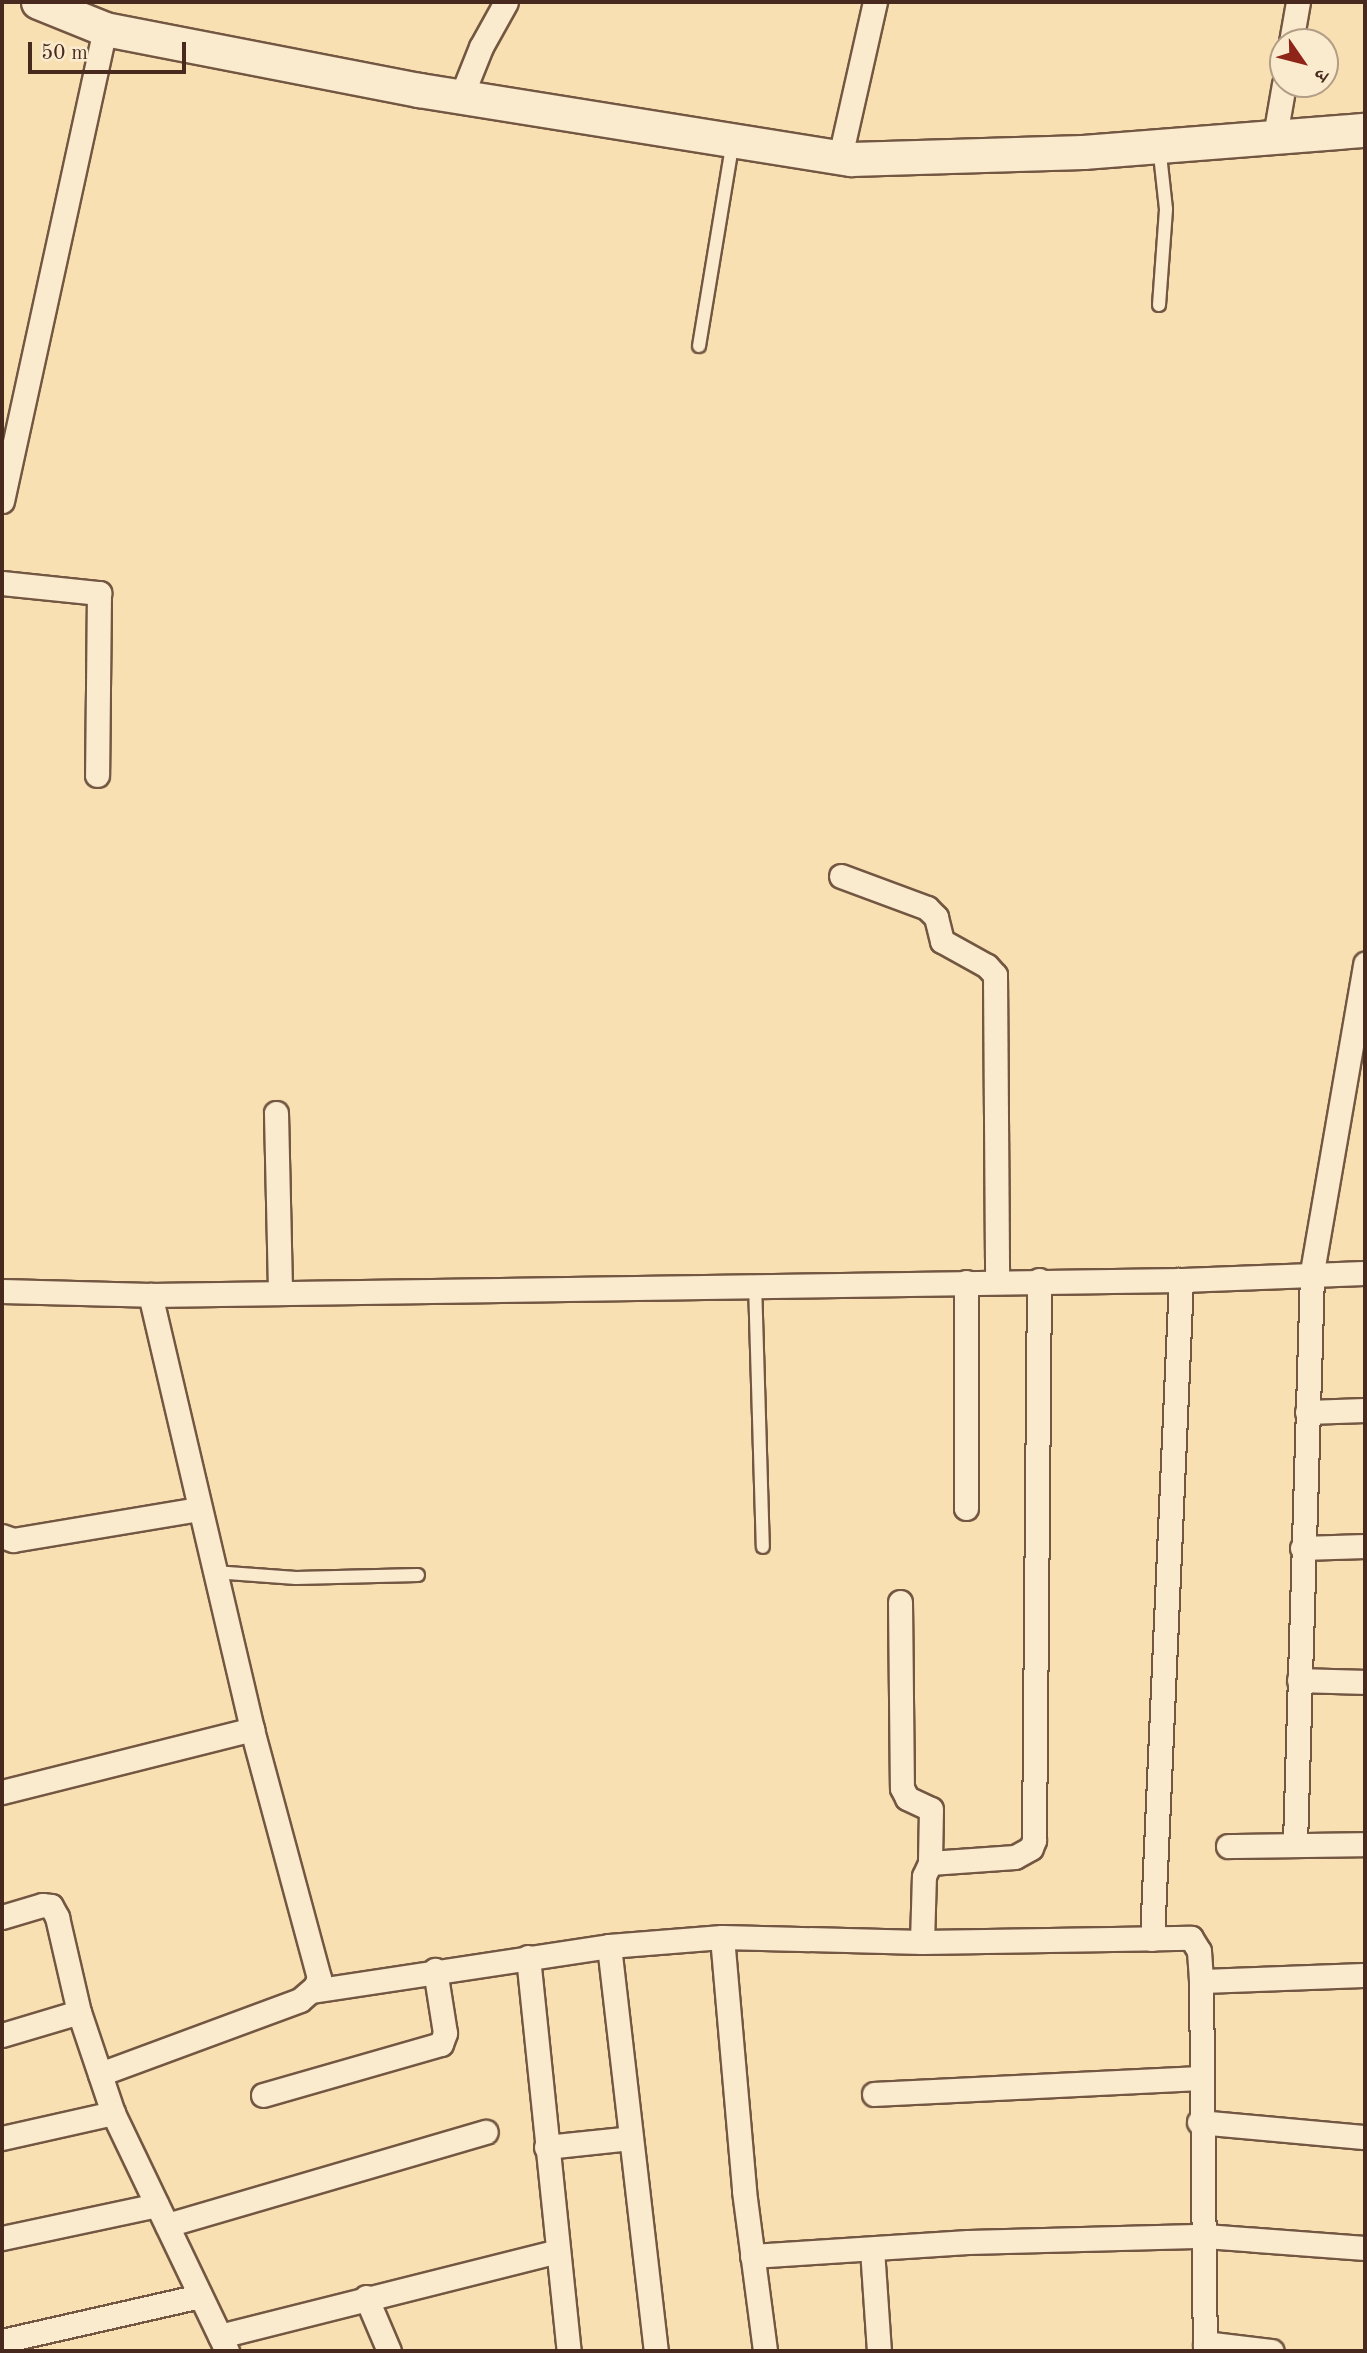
<!DOCTYPE html>
<meta charset="utf-8">
<style>
body{margin:0}
#map{position:relative;width:1367px;height:2353px;overflow:hidden;background:#f8e0b3;font-family:"Old Standard TT","Noto Serif Devanagari",serif}
div>[style]{position:absolute}
.roads{filter:drop-shadow(2px 0 #735742) drop-shadow(-2px 0 #735742) drop-shadow(0 2px #735742) drop-shadow(0 -2px #735742)}
.lane>*{height:12px;margin:-6px;padding:0 6px;transform-origin:6px;border-radius:6px;background:#faebce}
.street>*{height:23px;margin:-11.5px;padding:0 11.5px;transform-origin:11.5px;border-radius:11.5px;background:#faebce}
.secondary>*{height:33px;margin:-16.5px;padding:0 16.5px;transform-origin:16.5px;border-radius:16.5px;background:#faebce}
span{translate:-50% -50%;white-space:nowrap;text-align:center;line-height:1.15;-webkit-text-stroke:7px #faebce;paint-order:stroke}
.frame{position:absolute;inset:0;border:4px solid #47291d;pointer-events:none}
.north{position:absolute;left:1269px;top:28px;width:70px;height:70px;box-sizing:border-box;background:#faebce;border:2px solid #b29d87;border-radius:50%;rotate:125deg;font-size:19px;font-weight:700;line-height:28px;text-align:center;color:#47291d}
.north::after{content:'';display:block;margin:auto;width:24px;height:32px;background:#8f2418;clip-path:polygon(50% 0,100% 100%,50% 72%,0 100%)}
.scale{position:absolute;left:28px;top:42px;width:158px;height:32px;box-sizing:border-box;border:4px solid #47291d;border-top:0;padding-left:9px;font-size:21px;line-height:24px;white-space:nowrap;color:#47291d;-webkit-text-stroke:5px #faebce;paint-order:stroke}
</style>
<div id="map">
<div class="roads">
<div class="lane">
<i style="left:1159px;top:305px;width:96px;rotate:-85.8deg"></i>
<i style="left:1166px;top:209px;width:63px;rotate:-96.3deg"></i>
<i style="left:699px;top:346px;width:208px;rotate:-80.6deg"></i>
<i style="left:755px;top:1283px;width:264px;rotate:88.3deg"></i>
<i style="left:214px;top:1572px;width:82px;rotate:4.2deg"></i>
<i style="left:296px;top:1578px;width:122px;rotate:-1.4deg"></i>
</div>
<div class="street">
<i style="left:1291px;top:42px;width:41px;rotate:-80.1deg"></i>
<i style="left:461px;top:97px;width:54px;rotate:-68.2deg"></i>
<i style="left:481px;top:47px;width:51px;rotate:-60.9deg"></i>
<i style="left:1275px;top:136px;width:53px;rotate:-80.2deg"></i>
<i style="left:840px;top:157px;width:159px;rotate:-77.3deg"></i>
<i style="left:2px;top:501px;width:483px;rotate:-77.7deg"></i>
<i style="left:2px;top:583px;width:98px;rotate:5.9deg"></i>
<i style="left:99px;top:593px;width:182px;rotate:90.6deg"></i>
<i style="left:841px;top:876px;width:92px;rotate:20.4deg"></i>
<i style="left:927px;top:908px;width:13px;rotate:45deg"></i>
<i style="left:936px;top:917px;width:25px;rotate:76deg"></i>
<i style="left:942px;top:941px;width:51px;rotate:29.1deg"></i>
<i style="left:987px;top:966px;width:12px;rotate:48deg"></i>
<i style="left:995px;top:975px;width:306px;rotate:89.6deg"></i>
<i style="left:276px;top:1113px;width:180px;rotate:88.7deg"></i>
<i style="left:966px;top:1282px;width:226px;rotate:90deg"></i>
<i style="left:2px;top:1291px;width:148px;rotate:1.5deg"></i>
<i style="left:150px;top:1295px;width:1031px;rotate:-0.83deg"></i>
<i style="left:1181px;top:1280px;width:184px;rotate:-2.2deg"></i>
<i style="left:1307px;top:1412px;width:58px;rotate:-2deg"></i>
<i style="left:2px;top:1536px;width:12px;rotate:20deg"></i>
<i style="left:13px;top:1540px;width:189px;rotate:-9.5deg"></i>
<i style="left:1302px;top:1548px;width:63px;rotate:-1.8deg"></i>
<i style="left:900px;top:1602px;width:186px;rotate:89.4deg"></i>
<i style="left:902px;top:1788px;width:11px;rotate:63deg"></i>
<i style="left:907px;top:1798px;width:26px;rotate:25deg"></i>
<i style="left:931px;top:1809px;width:54px;rotate:91.1deg"></i>
<i style="left:1299px;top:1680px;width:66px;rotate:1.7deg"></i>
<i style="left:2px;top:1792px;width:258px;rotate:-14.1deg"></i>
<i style="left:1295px;top:1843px;width:571px;rotate:-88.29deg"></i>
<i style="left:1312px;top:1272px;width:313px;rotate:-80.2deg"></i>
<i style="left:1228px;top:1846px;width:137px;rotate:-0.8deg"></i>
<i style="left:2px;top:1917px;width:42px;rotate:-16.7deg"></i>
<i style="left:42px;top:1905px;width:9px;rotate:6deg"></i>
<i style="left:51px;top:1906px;width:13px;rotate:61deg"></i>
<i style="left:57px;top:1917px;width:98px;rotate:77deg"></i>
<i style="left:79px;top:2012px;width:107px;rotate:71.4deg"></i>
<i style="left:113px;top:2113px;width:264px;rotate:64.4deg"></i>
<i style="left:722px;top:1937px;width:255px;rotate:85deg"></i>
<i style="left:744px;top:2191px;width:161px;rotate:82.5deg"></i>
<i style="left:1152px;top:1939px;width:660px;rotate:-87.48deg"></i>
<i style="left:922px;top:1942px;width:66px;rotate:-88.3deg"></i>
<i style="left:924px;top:1876px;width:14px;rotate:-65deg"></i>
<i style="left:930px;top:1863px;width:85px;rotate:-4deg"></i>
<i style="left:1015px;top:1857px;width:18px;rotate:-29deg"></i>
<i style="left:1031px;top:1848px;width:9px;rotate:-69deg"></i>
<i style="left:1034px;top:1840px;width:560px;rotate:-89.49deg"></i>
<i style="left:609px;top:1946px;width:408px;rotate:83.4deg"></i>
<i style="left:528px;top:1957px;width:396px;rotate:84.1deg"></i>
<i style="left:1201px;top:1981px;width:164px;rotate:-2.1deg"></i>
<i style="left:312px;top:1991px;width:300px;rotate:-8.6deg"></i>
<i style="left:609px;top:1946px;width:113px;rotate:-4.6deg"></i>
<i style="left:722px;top:1937px;width:200px;rotate:1.4deg"></i>
<i style="left:922px;top:1942px;width:269px;rotate:-0.9deg"></i>
<i style="left:1191px;top:1938px;width:15px;rotate:58deg"></i>
<i style="left:1199px;top:1951px;width:30px;rotate:86deg"></i>
<i style="left:1201px;top:1981px;width:370px;rotate:89.4deg"></i>
<i style="left:2px;top:2035px;width:80px;rotate:-16.6deg"></i>
<i style="left:100px;top:2074px;width:213px;rotate:-20.3deg"></i>
<i style="left:300px;top:2000px;width:20px;rotate:-41deg"></i>
<i style="left:315px;top:1987px;width:10px;rotate:-66deg"></i>
<i style="left:319px;top:1978px;width:258px;rotate:-105.1deg"></i>
<i style="left:252px;top:1729px;width:446px;rotate:-103.2deg"></i>
<i style="left:874px;top:2094px;width:325px;rotate:-2.8deg"></i>
<i style="left:263px;top:2095px;width:185px;rotate:-16deg"></i>
<i style="left:441px;top:2044px;width:12px;rotate:-70deg"></i>
<i style="left:445px;top:2033px;width:64px;rotate:-99deg"></i>
<i style="left:1199px;top:2122px;width:167px;rotate:5.2deg"></i>
<i style="left:2px;top:2138px;width:114px;rotate:-12.7deg"></i>
<i style="left:546px;top:2147px;width:85px;rotate:-6deg"></i>
<i style="left:167px;top:2225px;width:332px;rotate:-16.3deg"></i>
<i style="left:2px;top:2238px;width:158px;rotate:-12deg"></i>
<i style="left:872px;top:2249px;width:102px;rotate:86.1deg"></i>
<i style="left:752px;top:2256px;width:216px;rotate:-3.7deg"></i>
<i style="left:968px;top:2242px;width:237px;rotate:-1.5deg"></i>
<i style="left:1205px;top:2236px;width:160px;rotate:4.3deg"></i>
<i style="left:366px;top:2297px;width:59px;rotate:66.9deg"></i>
<i style="left:220px;top:2336px;width:345px;rotate:-14.1deg"></i>
<i style="left:2px;top:2341px;width:203px;rotate:-12.8deg"></i>
<i style="left:1205px;top:2343px;width:67px;rotate:6.8deg"></i>
</div>
<div class="secondary">
<i style="left:38px;top:2px;width:72px;rotate:21.9deg"></i>
<i style="left:105px;top:29px;width:320px;rotate:11deg"></i>
<i style="left:419px;top:90px;width:437px;rotate:9.1deg"></i>
<i style="left:851px;top:159px;width:232px;rotate:-1.7deg"></i>
<i style="left:1083px;top:152px;width:283px;rotate:-4.5deg"></i>
</div>
</div>
<div class="frame"></div>
<div class="north">उ</div>
<div class="scale">50 m</div>
</div>
